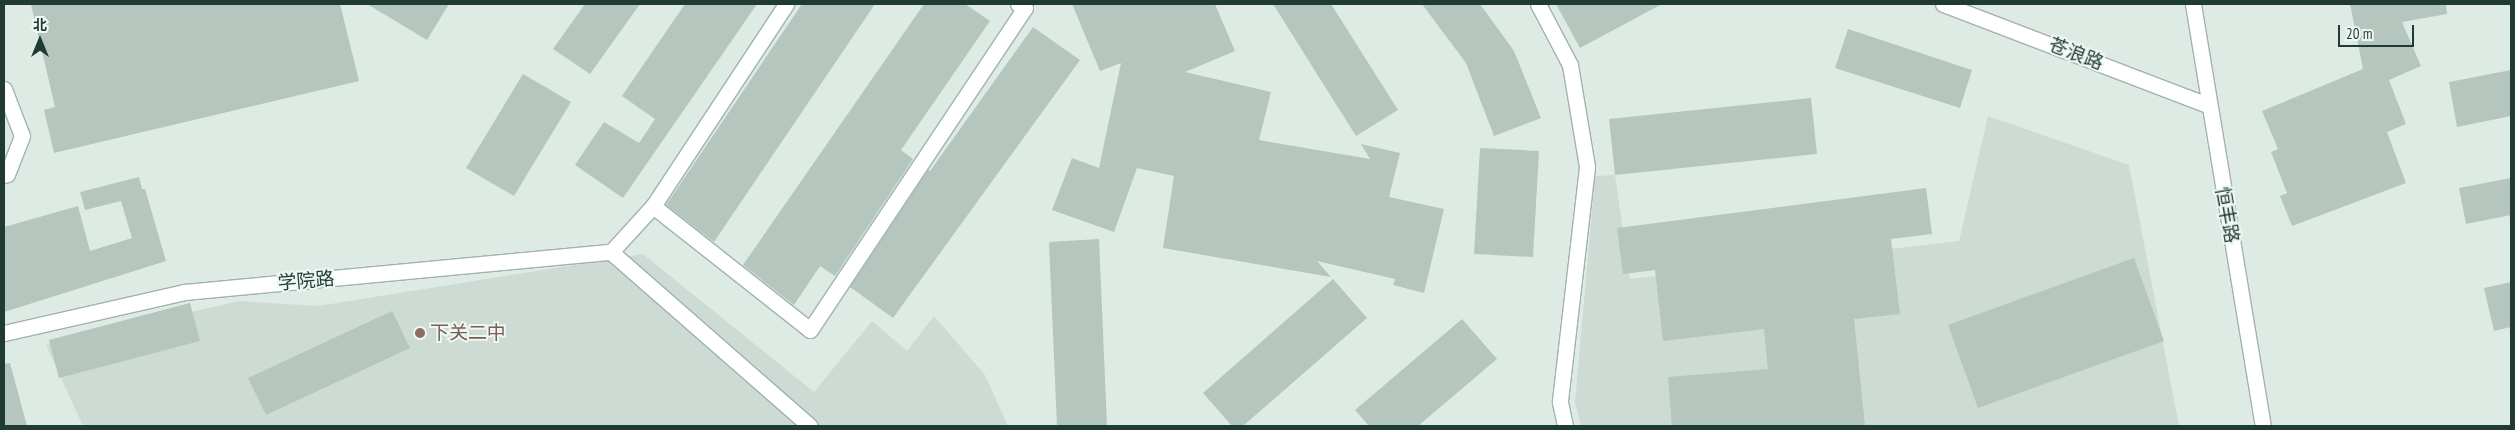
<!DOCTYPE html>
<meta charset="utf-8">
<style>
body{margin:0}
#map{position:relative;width:2515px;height:430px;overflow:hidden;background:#deebe5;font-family:"PT Sans Narrow","Noto Sans SC",sans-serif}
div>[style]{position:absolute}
.built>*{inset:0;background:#cddbd4}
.building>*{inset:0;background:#b4c6be}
.roads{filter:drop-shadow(1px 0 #a1b3ac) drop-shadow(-1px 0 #a1b3ac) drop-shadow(0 1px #a1b3ac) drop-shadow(0 -1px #a1b3ac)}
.lane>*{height:15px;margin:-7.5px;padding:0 7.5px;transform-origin:7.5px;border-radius:7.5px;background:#fff}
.street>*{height:15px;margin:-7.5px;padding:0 7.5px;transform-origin:7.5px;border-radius:7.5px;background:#fff}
.secondary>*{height:15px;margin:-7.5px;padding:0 7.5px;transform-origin:7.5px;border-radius:7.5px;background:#fff}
.dots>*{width:14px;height:14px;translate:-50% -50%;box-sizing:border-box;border:2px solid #eff7f3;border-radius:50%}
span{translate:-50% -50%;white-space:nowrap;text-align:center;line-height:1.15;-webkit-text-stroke:4px #eff7f3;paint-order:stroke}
.street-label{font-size:19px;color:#1f3b33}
.education-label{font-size:19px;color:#785e54}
.left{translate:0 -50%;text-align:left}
.frame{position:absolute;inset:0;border:5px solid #1f3b33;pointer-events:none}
.north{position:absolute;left:15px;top:15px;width:50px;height:50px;-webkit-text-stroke:4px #eff7f3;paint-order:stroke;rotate:0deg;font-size:14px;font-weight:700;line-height:20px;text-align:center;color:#1f3b33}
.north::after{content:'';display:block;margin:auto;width:18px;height:22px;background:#1f3b33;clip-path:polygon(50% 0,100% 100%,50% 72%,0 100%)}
.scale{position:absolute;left:2338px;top:25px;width:76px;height:22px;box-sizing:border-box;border:2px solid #1f3b33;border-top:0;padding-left:6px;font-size:15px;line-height:18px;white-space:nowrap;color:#1f3b33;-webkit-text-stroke:4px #eff7f3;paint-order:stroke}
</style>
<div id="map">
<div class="built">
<i style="clip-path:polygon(1988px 116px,2129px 165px,2179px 426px,1581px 426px,1575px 402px,1595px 176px,1615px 175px,1630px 279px,1959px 241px)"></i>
<i style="clip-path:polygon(643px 254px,814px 392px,872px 321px,907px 351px,934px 316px,985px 375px,1008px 426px,83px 426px,46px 345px,239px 301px,318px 306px)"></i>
</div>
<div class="building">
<i style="clip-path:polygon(31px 4px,340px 4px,359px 81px,54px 153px,44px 110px,55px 107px)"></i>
<i style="clip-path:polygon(367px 4px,449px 4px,427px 40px)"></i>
<i style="clip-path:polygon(585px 4px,640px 4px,590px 74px,553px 49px)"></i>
<i style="clip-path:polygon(685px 4px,757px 4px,623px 198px,575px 165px,604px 122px,639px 143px,655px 119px,622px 96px)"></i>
<i style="clip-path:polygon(802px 4px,875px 4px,714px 242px,666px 205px)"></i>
<i style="clip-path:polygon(924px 4px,965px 4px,990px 21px,901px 150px,913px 159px,835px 276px,820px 266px,794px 305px,743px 265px)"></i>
<i style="clip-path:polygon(1072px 4px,1215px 4px,1235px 51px,1185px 72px,1271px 92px,1259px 140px,1370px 159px,1361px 144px,1400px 153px,1389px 197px,1444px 209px,1424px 293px,1393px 285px,1395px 279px,1317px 261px,1331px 277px,1163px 248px,1174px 176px,1137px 168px,1114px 232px,1052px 210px,1072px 158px,1099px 168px,1121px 63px,1100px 71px)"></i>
<i style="clip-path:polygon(1273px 4px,1331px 4px,1398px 110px,1356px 136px)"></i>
<i style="clip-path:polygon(1422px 4px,1480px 4px,1514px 51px,1541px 118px,1494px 136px,1466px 63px)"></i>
<i style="clip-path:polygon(1556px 4px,1662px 4px,1580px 48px)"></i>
<i style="clip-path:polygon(2350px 4px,2446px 4px,2447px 14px,2402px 22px,2421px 66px,2389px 80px,2406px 124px,2387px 132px,2406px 183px,2292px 226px,2280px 196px,2287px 193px,2271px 152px,2278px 149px,2262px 111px,2363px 69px)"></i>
<i style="clip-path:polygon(1033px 27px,1080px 60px,893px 318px,850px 287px,928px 170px,930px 171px)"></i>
<i style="clip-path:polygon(1848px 29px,1972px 70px,1960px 108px,1835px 68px)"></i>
<i style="clip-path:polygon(2511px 70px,2511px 116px,2457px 127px,2449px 82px)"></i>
<i style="clip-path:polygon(523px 74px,571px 102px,514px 196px,466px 168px)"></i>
<i style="clip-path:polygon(1811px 98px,1817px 154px,1615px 175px,1609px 119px)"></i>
<i style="clip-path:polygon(1480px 148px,1539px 151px,1533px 257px,1474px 254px)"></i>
<i style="clip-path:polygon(139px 177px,142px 189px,145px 189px,166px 261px,4px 312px,4px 227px,78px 206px,90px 251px,132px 238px,121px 201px,85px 210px,80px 192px)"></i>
<i style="clip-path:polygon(2511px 178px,2511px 215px,2466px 224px,2459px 188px)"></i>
<i style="clip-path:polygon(1926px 188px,1932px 234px,1891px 239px,1900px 314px,1854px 319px,1865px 426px,1672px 426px,1668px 377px,1768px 369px,1764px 329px,1663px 341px,1655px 270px,1623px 274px,1617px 228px)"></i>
<i style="clip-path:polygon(1099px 239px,1107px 426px,1057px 426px,1049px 242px)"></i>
<i style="clip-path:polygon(2134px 258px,2164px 341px,1978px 408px,1948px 325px)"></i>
<i style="clip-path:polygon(1333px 279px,1367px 318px,1243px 426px,1232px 426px,1203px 393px)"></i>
<i style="clip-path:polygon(2511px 282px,2511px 327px,2494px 331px,2484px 288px)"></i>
<i style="clip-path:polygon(190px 303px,200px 341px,59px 378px,49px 340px)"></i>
<i style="clip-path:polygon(392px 311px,410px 348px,266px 415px,248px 378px)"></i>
<i style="clip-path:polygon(1462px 319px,1497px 359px,1418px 426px,1369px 426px,1355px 410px)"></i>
<i style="clip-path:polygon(10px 363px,27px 426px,4px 426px,4px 364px)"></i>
</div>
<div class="roads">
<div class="lane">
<i style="left:4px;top:89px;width:50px;rotate:69deg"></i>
<i style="left:22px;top:136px;width:41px;rotate:111.5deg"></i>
<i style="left:7px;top:174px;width:3px;rotate:162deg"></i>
<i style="left:611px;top:252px;width:264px;rotate:41.2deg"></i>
</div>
<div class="street">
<i style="left:1538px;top:4px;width:69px;rotate:62.3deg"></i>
<i style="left:1570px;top:65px;width:103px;rotate:80.5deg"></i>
<i style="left:1587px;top:167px;width:237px;rotate:96.6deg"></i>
<i style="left:1560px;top:402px;width:25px;rotate:78deg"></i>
<i style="left:653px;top:206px;width:200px;rotate:38.3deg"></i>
<i style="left:810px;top:330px;width:387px;rotate:-56.3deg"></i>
<i style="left:1025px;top:8px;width:8px;rotate:-150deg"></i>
<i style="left:4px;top:333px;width:185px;rotate:-12.8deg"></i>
<i style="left:184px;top:292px;width:429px;rotate:-5.4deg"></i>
<i style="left:611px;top:252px;width:62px;rotate:-47.6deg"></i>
<i style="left:653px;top:206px;width:242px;rotate:-56.6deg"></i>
</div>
<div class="secondary">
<i style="left:1943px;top:4px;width:284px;rotate:20.9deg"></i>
<i style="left:2193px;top:4px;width:428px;rotate:80.6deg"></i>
</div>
</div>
<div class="dots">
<i style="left:420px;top:333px;background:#8d6e63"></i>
</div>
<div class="street-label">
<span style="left:2076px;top:54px;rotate:21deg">苍浪路</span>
<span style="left:2227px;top:215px;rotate:80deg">恒丰路</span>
<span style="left:306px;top:281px;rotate:-5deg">学院路</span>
</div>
<div class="education-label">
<span class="left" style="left:430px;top:333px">下关二中</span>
</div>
<div class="frame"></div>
<div class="north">北</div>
<div class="scale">20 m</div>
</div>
